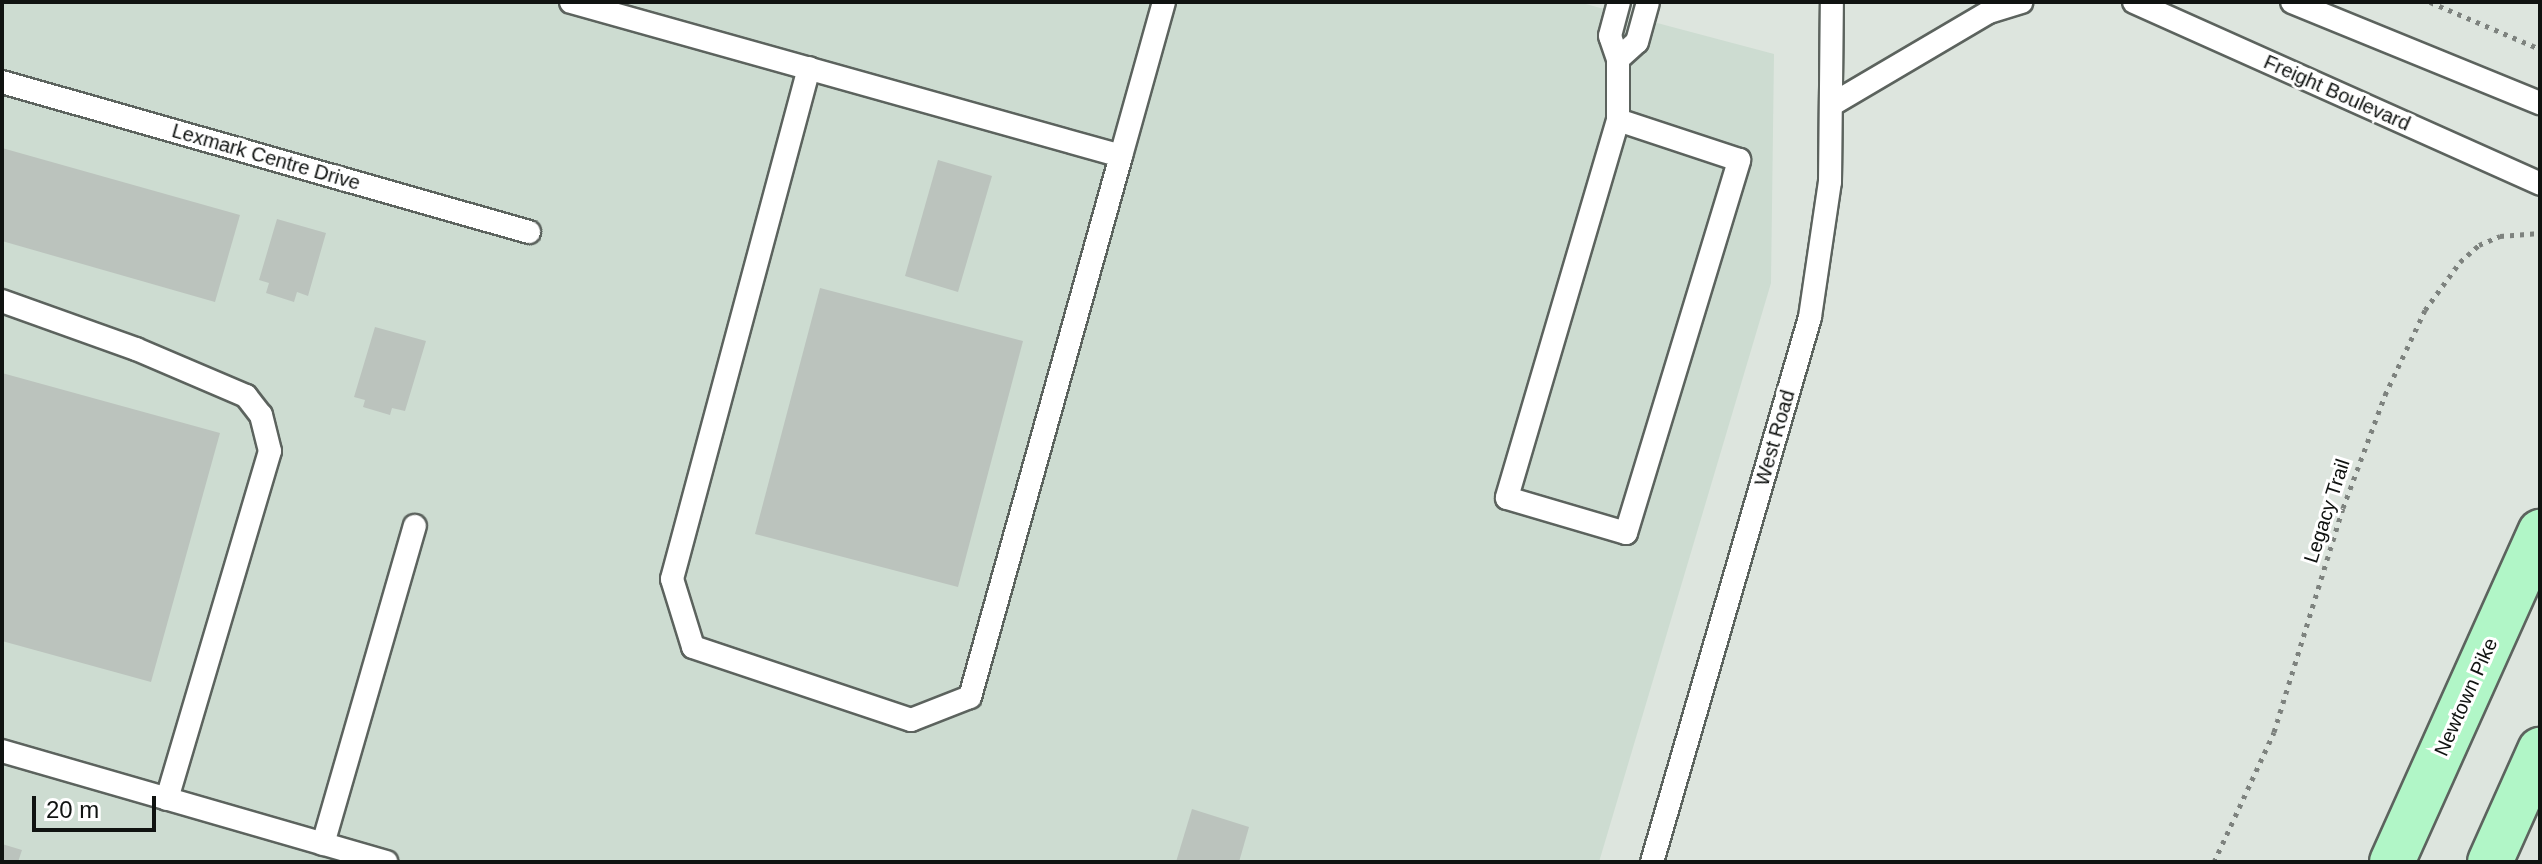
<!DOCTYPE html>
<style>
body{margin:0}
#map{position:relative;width:2542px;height:864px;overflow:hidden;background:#dde5de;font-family:Arial,sans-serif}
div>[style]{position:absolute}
.built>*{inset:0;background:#cddcd1}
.building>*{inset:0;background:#bbc3bd}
.path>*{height:5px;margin-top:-2.5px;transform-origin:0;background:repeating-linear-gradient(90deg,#7d827e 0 4px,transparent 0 10px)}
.roads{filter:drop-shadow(2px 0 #5c635e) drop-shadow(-2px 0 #5c635e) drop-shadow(0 2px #5c635e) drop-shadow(0 -2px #5c635e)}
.service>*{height:22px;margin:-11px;padding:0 11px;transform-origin:11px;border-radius:11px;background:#fff}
.primary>*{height:44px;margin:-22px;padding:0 22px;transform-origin:22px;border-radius:22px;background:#b1f6c7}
span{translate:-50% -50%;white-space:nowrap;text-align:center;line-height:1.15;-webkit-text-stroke:6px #fff;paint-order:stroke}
.street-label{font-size:20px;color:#101311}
.frame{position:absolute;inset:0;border:4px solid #101311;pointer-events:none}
.scale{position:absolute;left:32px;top:796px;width:124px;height:36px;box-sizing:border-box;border:4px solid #101311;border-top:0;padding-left:10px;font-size:24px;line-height:28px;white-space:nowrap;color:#101311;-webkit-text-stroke:6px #fff;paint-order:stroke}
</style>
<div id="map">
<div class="built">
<i style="clip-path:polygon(2px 2px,1578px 2px,1774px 54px,1771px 283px,1599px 862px,2px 862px)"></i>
</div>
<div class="building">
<i style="clip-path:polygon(2px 148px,240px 215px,215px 302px,2px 241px)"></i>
<i style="clip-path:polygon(938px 160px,992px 176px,958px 292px,905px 276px)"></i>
<i style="clip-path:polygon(277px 219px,326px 233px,308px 296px,297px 292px,294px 302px,266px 293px,269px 283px,259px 280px)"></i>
<i style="clip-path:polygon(820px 288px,1023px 341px,958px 587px,755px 534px)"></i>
<i style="clip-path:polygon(375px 327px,426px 341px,405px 411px,392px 408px,390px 415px,363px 407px,365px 400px,354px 397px)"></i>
<i style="clip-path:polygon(2px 373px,220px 433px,151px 682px,2px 641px)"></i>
<i style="clip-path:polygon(1192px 809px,1249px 827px,1239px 862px,1176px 862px)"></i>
<i style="clip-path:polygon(2px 844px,22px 850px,18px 862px,2px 862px)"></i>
</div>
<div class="path">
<i style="left:2430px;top:2px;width:120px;rotate:23.1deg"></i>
<i style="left:2214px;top:862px;width:143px;rotate:-65.2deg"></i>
<i style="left:2274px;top:732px;width:234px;rotate:-72.9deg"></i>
<i style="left:2343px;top:508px;width:121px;rotate:-69.6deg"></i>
<i style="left:2385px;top:395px;width:94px;rotate:-64.8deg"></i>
<i style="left:2425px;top:310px;width:59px;rotate:-53.9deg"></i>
<i style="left:2460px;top:262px;width:25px;rotate:-42deg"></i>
<i style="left:2479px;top:245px;width:23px;rotate:-23deg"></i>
<i style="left:2500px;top:236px;width:40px;rotate:-4.3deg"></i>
</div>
<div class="roads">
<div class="service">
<i style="left:571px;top:2px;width:571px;rotate:15.64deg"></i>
<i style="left:1121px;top:156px;width:160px;rotate:-74.4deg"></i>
<i style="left:1619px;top:2px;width:35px;rotate:105deg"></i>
<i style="left:1610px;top:36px;width:24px;rotate:71deg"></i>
<i style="left:1618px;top:59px;width:25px;rotate:-42deg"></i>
<i style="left:1637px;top:42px;width:41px;rotate:-74.6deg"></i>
<i style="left:2134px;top:2px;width:445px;rotate:24.1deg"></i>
<i style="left:2292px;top:2px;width:268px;rotate:22.2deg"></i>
<i style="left:1618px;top:59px;width:61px;rotate:90deg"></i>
<i style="left:1618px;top:120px;width:394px;rotate:106.4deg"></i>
<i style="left:1507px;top:498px;width:124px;rotate:16.4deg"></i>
<i style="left:1626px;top:533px;width:390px;rotate:-73.1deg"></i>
<i style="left:1739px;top:160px;width:127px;rotate:-161.7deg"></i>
<i style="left:809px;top:68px;width:529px;rotate:105.01deg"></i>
<i style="left:672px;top:579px;width:71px;rotate:72.8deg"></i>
<i style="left:693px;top:647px;width:230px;rotate:18.5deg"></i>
<i style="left:911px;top:720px;width:63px;rotate:-21.3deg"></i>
<i style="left:970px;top:697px;width:562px;rotate:-74.4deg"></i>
<i style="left:2px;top:82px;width:548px;rotate:15.89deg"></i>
<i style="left:1831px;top:105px;width:183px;rotate:-30.5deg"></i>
<i style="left:1989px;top:12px;width:34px;rotate:-17deg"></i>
<i style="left:2px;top:301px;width:142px;rotate:19.7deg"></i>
<i style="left:136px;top:349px;width:120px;rotate:23.1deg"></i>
<i style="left:246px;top:396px;width:24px;rotate:52deg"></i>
<i style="left:261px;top:415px;width:37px;rotate:76deg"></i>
<i style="left:270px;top:451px;width:363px;rotate:106.5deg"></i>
<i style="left:2px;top:751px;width:400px;rotate:16.1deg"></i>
<i style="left:323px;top:844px;width:331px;rotate:-73.9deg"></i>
<i style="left:1652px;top:862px;width:567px;rotate:-73.83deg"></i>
<i style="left:1810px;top:317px;width:136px;rotate:-81.6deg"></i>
<i style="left:1830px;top:182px;width:180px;rotate:-89.4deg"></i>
</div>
<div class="primary">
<i style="left:2392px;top:862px;width:362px;rotate:-65.8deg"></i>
<i style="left:2490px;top:862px;width:123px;rotate:-65.9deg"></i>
</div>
</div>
<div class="street-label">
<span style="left:2337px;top:93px;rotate:24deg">Freight Boulevard</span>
<span style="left:266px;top:157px;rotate:16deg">Lexmark Centre Drive</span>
<span style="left:1775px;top:438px;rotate:-74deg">West Road</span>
<span style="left:2327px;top:511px;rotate:-72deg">Legacy Trail</span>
<span style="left:2466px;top:697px;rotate:-66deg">Newtown Pike</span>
</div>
<div class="frame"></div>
<div class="scale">20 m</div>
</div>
